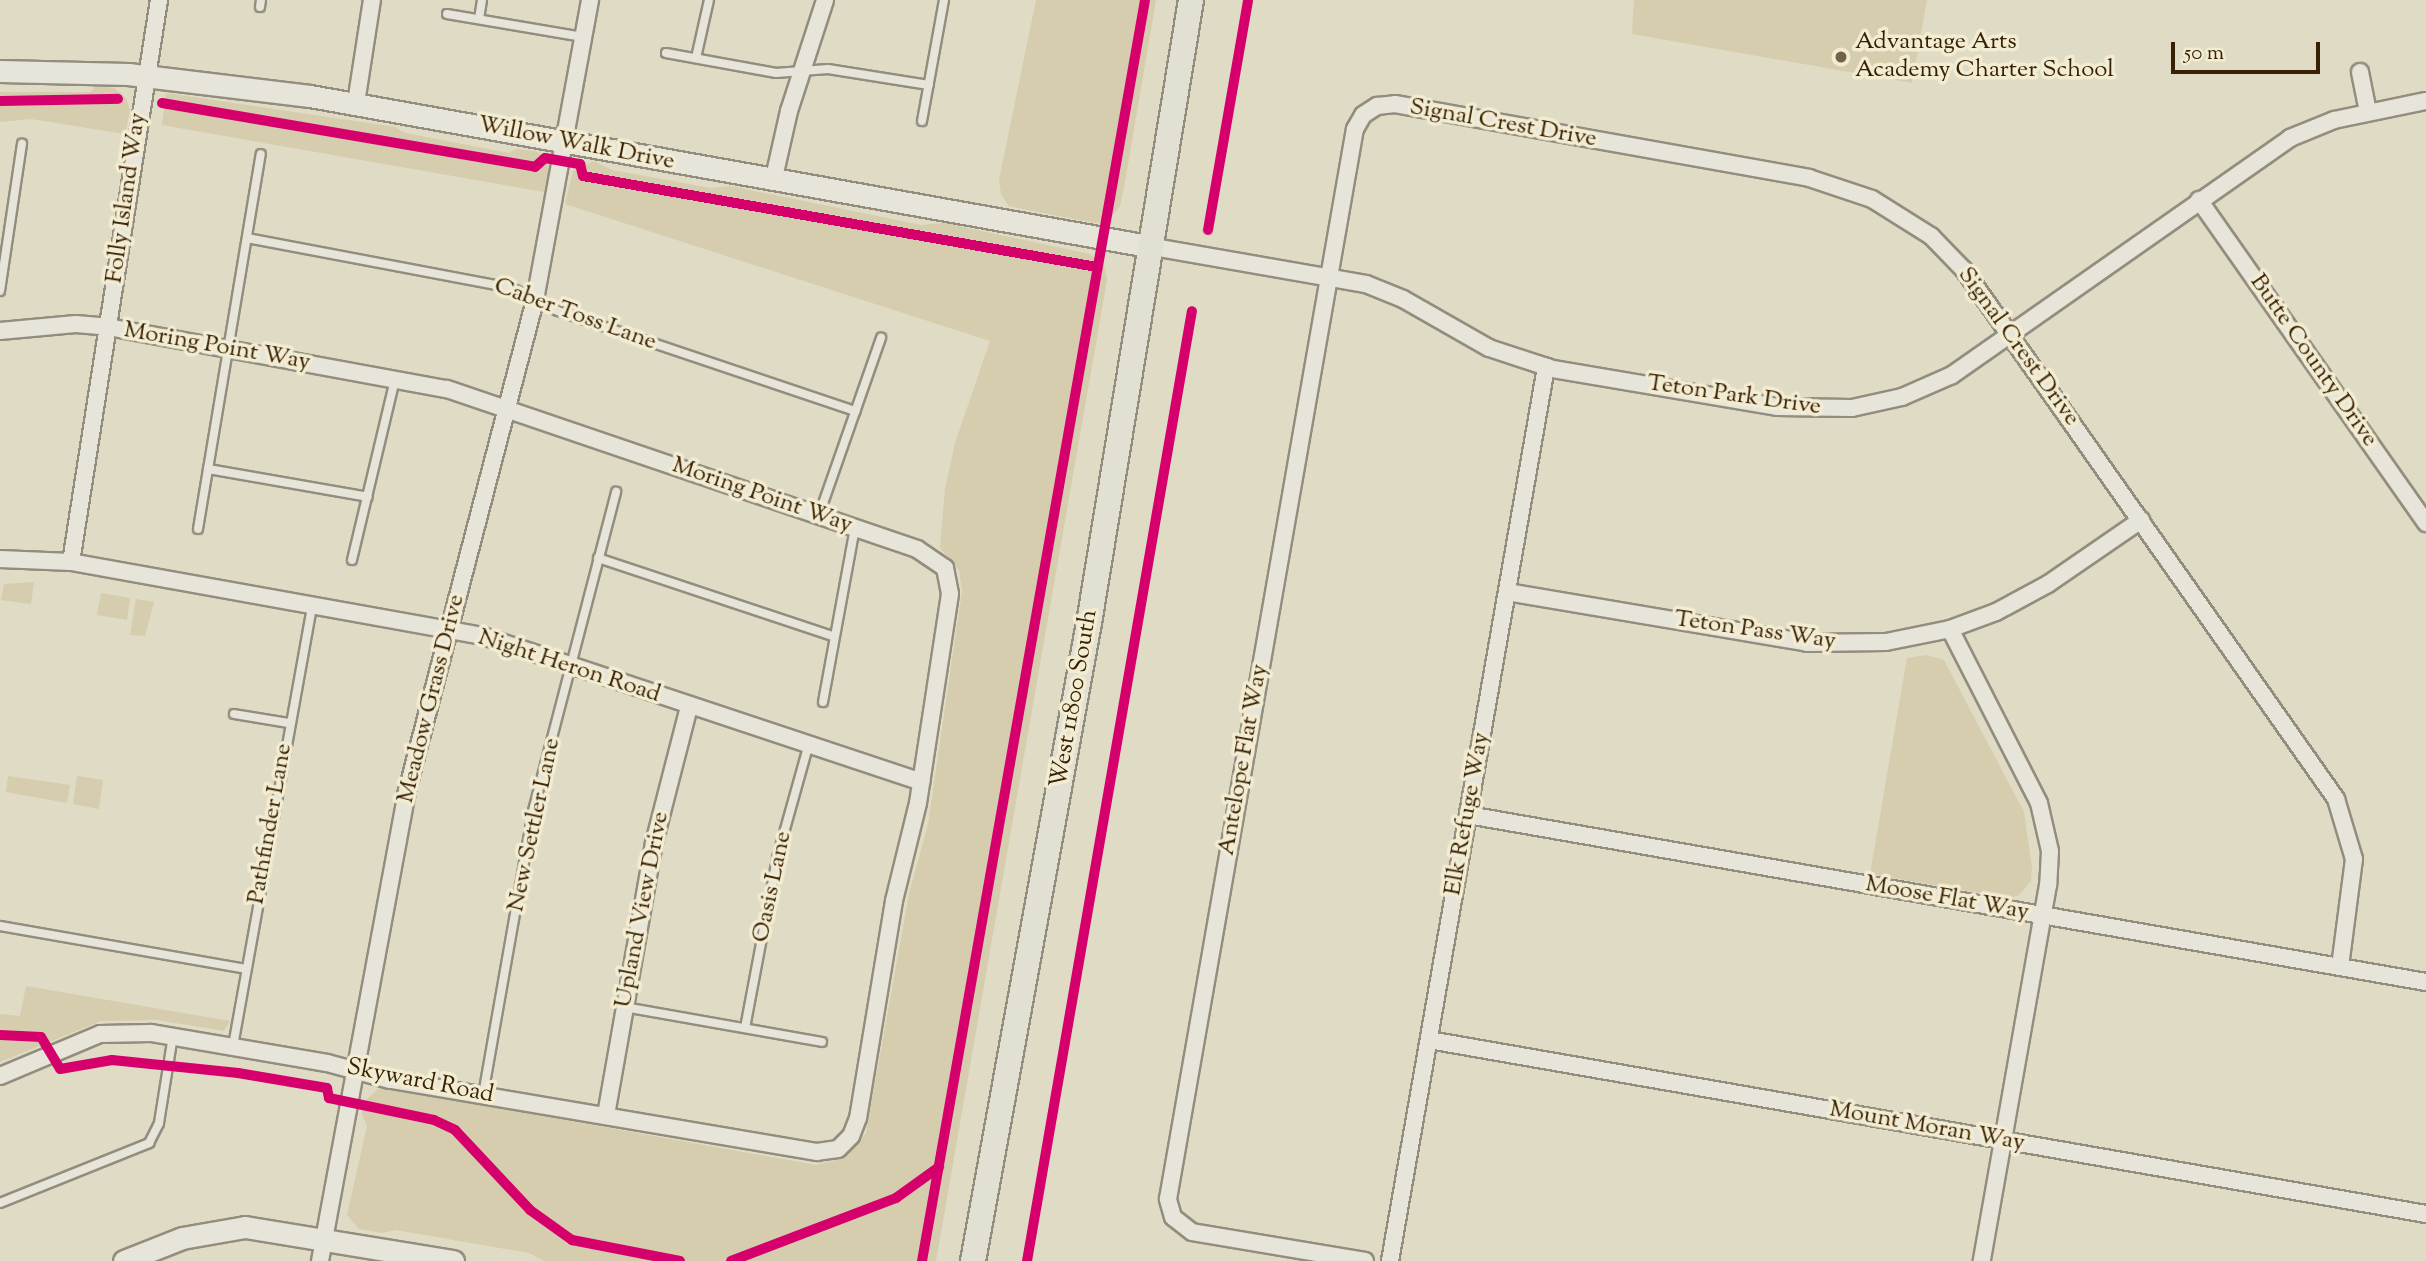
<!DOCTYPE html>
<style>
body{margin:0}
#map{position:relative;width:2426px;height:1261px;overflow:hidden;background:#e0dbc5;font-family:"Sorts Mill Goudy",serif}
div>[style]{position:absolute}
.green>*{inset:0;background:#d6ccae}
.roads{filter:drop-shadow(2px 0 #938d7e) drop-shadow(-2px 0 #938d7e) drop-shadow(0 2px #938d7e) drop-shadow(0 -2px #938d7e)}
.lane>*{height:8px;margin:-4px;padding:0 4px;transform-origin:4px;border-radius:4px;background:#e7e4d9}
.street>*{height:16px;margin:-8px;padding:0 8px;transform-origin:8px;border-radius:8px;background:#e7e4d9}
.secondary>*{height:21px;margin:-10.5px;padding:0 10.5px;transform-origin:10.5px;border-radius:10.5px;background:#e7e4d9}
.primary>*{height:24px;margin:-12px;padding:0 12px;transform-origin:12px;border-radius:12px;background:#e2dfd3}
.cycleway>*{height:10px;margin:-5px;padding:0 5px;transform-origin:5px;border-radius:5px;background:#d6006c}
.dots>*{width:19px;height:19px;translate:-50% -50%;box-sizing:border-box;border:4px solid #f2ecd2;border-radius:50%}
span{translate:-50% -50%;white-space:nowrap;text-align:center;line-height:1.15;-webkit-text-stroke:7px #f2ecd2;paint-order:stroke}
.poi-label{font-size:24px;color:#382004}
.left{translate:0 -50%;text-align:left}
.street-label{font-size:24px;color:#382004}
.scale{position:absolute;left:2171px;top:42px;width:149px;height:32px;box-sizing:border-box;border:4px solid #382004;border-top:0;padding-left:9px;font-size:21px;line-height:24px;white-space:nowrap;color:#382004;-webkit-text-stroke:5px #f2ecd2;paint-order:stroke}
</style>
<div id="map">
<div class="green">
<i style="clip-path:polygon(1036px 0,1156px 0,1124px 188px,1120px 206px,1109px 220px,1095px 223px,1018px 208px,1009px 206px,1001px 194px,999px 180px)"></i>
<i style="clip-path:polygon(1634px 0,1927px 0,1912px 83px,1632px 34px)"></i>
<i style="clip-path:polygon(95px 86px,114px 88px,126px 98px,130px 110px,125px 134px,31px 119px,0 122px,0 92px,91px 92px)"></i>
<i style="clip-path:polygon(166px 93px,395px 127px,405px 133px,509px 153px,516px 149px,536px 151px,546px 158px,549px 169px,544px 192px,162px 125px)"></i>
<i style="clip-path:polygon(594px 161px,612px 170px,711px 188px,730px 186px,921px 225px,944px 223px,1090px 254px,1105px 267px,1107px 280px,936px 1261px,544px 1261px,529px 1253px,396px 1230px,382px 1233px,359px 1229px,347px 1215px,367px 1126px,362px 1114px,364px 1102px,380px 1087px,816px 1165px,845px 1158px,866px 1133px,909px 894px,928px 824px,962px 591px,959px 570px,940px 548px,945px 489px,955px 443px,990px 341px,565px 204px,573px 171px)"></i>
<i style="clip-path:polygon(34px 582px,31px 604px,1px 600px,4px 584px)"></i>
<i style="clip-path:polygon(101px 593px,130px 598px,127px 620px,97px 615px)"></i>
<i style="clip-path:polygon(136px 599px,154px 602px,145px 636px,130px 635px)"></i>
<i style="clip-path:polygon(1926px 655px,1944px 660px,2024px 812px,2032px 868px,2031px 881px,2019px 895px,2010px 898px,1870px 874px,1907px 658px)"></i>
<i style="clip-path:polygon(8px 776px,70px 785px,67px 803px,6px 792px)"></i>
<i style="clip-path:polygon(77px 776px,103px 780px,99px 809px,73px 804px)"></i>
<i style="clip-path:polygon(26px 986px,230px 1021px,224px 1031px,157px 1020px,101px 1021px,0 1062px,0 1014px,20px 1016px)"></i>
</div>
<div class="roads">
<div class="lane">
<i style="left:260px;top:7px;width:7px;rotate:-82deg"></i>
<i style="left:447px;top:14px;width:138px;rotate:9.6deg"></i>
<i style="left:479px;top:19px;width:19px;rotate:-81deg"></i>
<i style="left:666px;top:53px;width:112px;rotate:10.3deg"></i>
<i style="left:776px;top:73px;width:52px;rotate:-4.4deg"></i>
<i style="left:828px;top:69px;width:102px;rotate:9deg"></i>
<i style="left:696px;top:58px;width:59px;rotate:-77.4deg"></i>
<i style="left:922px;top:121px;width:123px;rotate:-79.7deg"></i>
<i style="left:247px;top:238px;width:270px;rotate:10.7deg"></i>
<i style="left:512px;top:288px;width:51px;rotate:26.6deg"></i>
<i style="left:558px;top:311px;width:314px;rotate:18.6deg"></i>
<i style="left:0;top:291px;width:149px;rotate:-81.5deg"></i>
<i style="left:208px;top:469px;width:162px;rotate:9.9deg"></i>
<i style="left:819px;top:515px;width:188px;rotate:-70.7deg"></i>
<i style="left:198px;top:529px;width:380px;rotate:-80.5deg"></i>
<i style="left:598px;top:558px;width:247px;rotate:18.4deg"></i>
<i style="left:352px;top:560px;width:186px;rotate:-76.6deg"></i>
<i style="left:823px;top:702px;width:177px;rotate:-79.6deg"></i>
<i style="left:234px;top:714px;width:56px;rotate:9.3deg"></i>
<i style="left:0;top:926px;width:250px;rotate:9.9deg"></i>
<i style="left:624px;top:1007px;width:201px;rotate:10deg"></i>
<i style="left:745px;top:1028px;width:173px;rotate:-79.3deg"></i>
<i style="left:777px;top:858px;width:115px;rotate:-74.4deg"></i>
<i style="left:233px;top:1046px;width:448px;rotate:-79.8deg"></i>
<i style="left:483px;top:1095px;width:288px;rotate:-80deg"></i>
<i style="left:533px;top:811px;width:330px;rotate:-75.4deg"></i>
<i style="left:0;top:1203px;width:161px;rotate:-21.9deg"></i>
<i style="left:149px;top:1143px;width:22px;rotate:-63deg"></i>
<i style="left:159px;top:1123px;width:88px;rotate:-80.9deg"></i>
</div>
<div class="street">
<i style="left:2360px;top:72px;width:41px;rotate:78.7deg"></i>
<i style="left:356px;top:103px;width:104px;rotate:-81.2deg"></i>
<i style="left:773px;top:182px;width:73px;rotate:-77.3deg"></i>
<i style="left:789px;top:111px;width:117px;rotate:-72deg"></i>
<i style="left:2199px;top:200px;width:395px;rotate:54.9deg"></i>
<i style="left:1148px;top:246px;width:221px;rotate:9.9deg"></i>
<i style="left:1366px;top:284px;width:40px;rotate:22deg"></i>
<i style="left:1403px;top:299px;width:99px;rotate:29.7deg"></i>
<i style="left:1489px;top:348px;width:67px;rotate:18.2deg"></i>
<i style="left:1553px;top:369px;width:227px;rotate:9.6deg"></i>
<i style="left:1777px;top:407px;width:75px;rotate:0.8deg"></i>
<i style="left:1852px;top:408px;width:51px;rotate:-12.4deg"></i>
<i style="left:1902px;top:397px;width:55px;rotate:-23.7deg"></i>
<i style="left:1952px;top:375px;width:413px;rotate:-35deg"></i>
<i style="left:2290px;top:138px;width:48px;rotate:-22.2deg"></i>
<i style="left:2334px;top:120px;width:94px;rotate:-11.7deg"></i>
<i style="left:0;top:331px;width:76px;rotate:-5.3deg"></i>
<i style="left:76px;top:324px;width:32px;rotate:5deg"></i>
<i style="left:108px;top:327px;width:345px;rotate:10.4deg"></i>
<i style="left:447px;top:389px;width:496px;rotate:18.8deg"></i>
<i style="left:917px;top:549px;width:34px;rotate:34deg"></i>
<i style="left:945px;top:568px;width:26px;rotate:79deg"></i>
<i style="left:950px;top:594px;width:211px;rotate:98.7deg"></i>
<i style="left:918px;top:803px;width:101px;rotate:103.8deg"></i>
<i style="left:894px;top:901px;width:220px;rotate:99.4deg"></i>
<i style="left:858px;top:1118px;width:19px;rotate:111deg"></i>
<i style="left:851px;top:1136px;width:18px;rotate:135deg"></i>
<i style="left:838px;top:1149px;width:21px;rotate:172deg"></i>
<i style="left:817px;top:1152px;width:433px;rotate:-170.4deg"></i>
<i style="left:390px;top:1080px;width:65px;rotate:-164.9deg"></i>
<i style="left:327px;top:1063px;width:179px;rotate:-170.3deg"></i>
<i style="left:151px;top:1033px;width:51px;rotate:178.9deg"></i>
<i style="left:100px;top:1034px;width:108px;rotate:157.2deg"></i>
<i style="left:0;top:559px;width:71px;rotate:2.4deg"></i>
<i style="left:71px;top:562px;width:419px;rotate:10.2deg"></i>
<i style="left:483px;top:636px;width:462px;rotate:18.4deg"></i>
<i style="left:71px;top:562px;width:569px;rotate:-81.1deg"></i>
<i style="left:1507px;top:592px;width:304px;rotate:9.6deg"></i>
<i style="left:1807px;top:643px;width:79px;rotate:-0.7deg"></i>
<i style="left:1886px;top:642px;width:65px;rotate:-11.5deg"></i>
<i style="left:1950px;top:629px;width:49px;rotate:-20.3deg"></i>
<i style="left:1996px;top:612px;width:59px;rotate:-28.3deg"></i>
<i style="left:2048px;top:584px;width:113px;rotate:-34.5deg"></i>
<i style="left:1950px;top:629px;width:195px;rotate:62.9deg"></i>
<i style="left:2039px;top:803px;width:49px;rotate:77.1deg"></i>
<i style="left:2050px;top:851px;width:34px;rotate:93deg"></i>
<i style="left:2048px;top:885px;width:382px;rotate:100deg"></i>
<i style="left:1468px;top:815px;width:972px;rotate:9.89deg"></i>
<i style="left:1429px;top:1040px;width:1012px;rotate:9.9deg"></i>
<i style="left:606px;top:1115px;width:276px;rotate:-80deg"></i>
<i style="left:654px;top:843px;width:140px;rotate:-75.6deg"></i>
<i style="left:320px;top:1261px;width:474px;rotate:-79.5deg"></i>
<i style="left:406px;top:795px;width:512px;rotate:-75.39deg"></i>
<i style="left:535px;top:300px;width:305px;rotate:-79.6deg"></i>
<i style="left:1365px;top:1261px;width:175px;rotate:-170.5deg"></i>
<i style="left:1192px;top:1232px;width:24px;rotate:-142deg"></i>
<i style="left:1173px;top:1217px;width:19px;rotate:-106deg"></i>
<i style="left:1168px;top:1199px;width:1086px;rotate:-80.09deg"></i>
<i style="left:1355px;top:129px;width:16px;rotate:-60deg"></i>
<i style="left:1363px;top:115px;width:17px;rotate:-33deg"></i>
<i style="left:1377px;top:106px;width:18px;rotate:-6deg"></i>
<i style="left:1395px;top:104px;width:421px;rotate:10.1deg"></i>
<i style="left:1809px;top:178px;width:66px;rotate:18.4deg"></i>
<i style="left:1872px;top:199px;width:70px;rotate:32.1deg"></i>
<i style="left:1931px;top:236px;width:47px;rotate:45.9deg"></i>
<i style="left:1964px;top:270px;width:647px;rotate:54.88deg"></i>
<i style="left:2336px;top:799px;width:63px;rotate:73.3deg"></i>
<i style="left:2354px;top:859px;width:109px;rotate:97.4deg"></i>
<i style="left:1390px;top:1261px;width:908px;rotate:-80.1deg"></i>
</div>
<div class="secondary">
<i style="left:0;top:71px;width:128px;rotate:1.3deg"></i>
<i style="left:128px;top:74px;width:183px;rotate:6.9deg"></i>
<i style="left:310px;top:96px;width:851px;rotate:10.15deg"></i>
<i style="left:124px;top:1261px;width:62px;rotate:-21.6deg"></i>
<i style="left:182px;top:1238px;width:64px;rotate:-9.9deg"></i>
<i style="left:245px;top:1227px;width:211px;rotate:9.3deg"></i>
</div>
<div class="primary">
<i style="left:973px;top:1261px;width:648px;rotate:-79.7deg"></i>
<i style="left:1089px;top:623px;width:631px;rotate:-80.7deg"></i>
</div>
</div>
<div class="cycleway">
<i style="left:0;top:101px;width:118px;rotate:-1deg"></i>
<i style="left:162px;top:103px;width:378px;rotate:9.7deg"></i>
<i style="left:535px;top:167px;width:13px;rotate:-42deg"></i>
<i style="left:545px;top:158px;width:36px;rotate:10deg"></i>
<i style="left:580px;top:164px;width:12px;rotate:76deg"></i>
<i style="left:583px;top:176px;width:522px;rotate:10.04deg"></i>
<i style="left:1208px;top:230px;width:233px;rotate:-80.1deg"></i>
<i style="left:0;top:1035px;width:41px;rotate:2.8deg"></i>
<i style="left:41px;top:1037px;width:37px;rotate:59deg"></i>
<i style="left:60px;top:1069px;width:53px;rotate:-9.8deg"></i>
<i style="left:112px;top:1060px;width:127px;rotate:5.9deg"></i>
<i style="left:238px;top:1073px;width:90px;rotate:9.6deg"></i>
<i style="left:327px;top:1088px;width:10px;rotate:79deg"></i>
<i style="left:329px;top:1098px;width:107px;rotate:11.8deg"></i>
<i style="left:434px;top:1120px;width:23px;rotate:25deg"></i>
<i style="left:455px;top:1130px;width:110px;rotate:46.8deg"></i>
<i style="left:530px;top:1210px;width:52px;rotate:35.5deg"></i>
<i style="left:572px;top:1240px;width:110px;rotate:11deg"></i>
<i style="left:731px;top:1261px;width:177px;rotate:-20.9deg"></i>
<i style="left:896px;top:1198px;width:53px;rotate:-35.8deg"></i>
<i style="left:922px;top:1261px;width:1281px;rotate:-79.97deg"></i>
<i style="left:1027px;top:1261px;width:964px;rotate:-80.15deg"></i>
</div>
<div class="dots">
<i style="left:1841px;top:57px;background:#736148"></i>
</div>
<div class="poi-label">
<span class="left" style="left:1855px;top:57px">Advantage Arts<br>Academy Charter School</span>
</div>
<div class="street-label">
<span style="left:1503px;top:124px;rotate:10deg">Signal Crest Drive</span>
<span style="left:576px;top:144px;rotate:11deg">Willow Walk Drive</span>
<span style="left:127px;top:198px;rotate:-82deg">Folly Island Way</span>
<span style="left:575px;top:315px;rotate:20deg">Caber Toss Lane</span>
<span style="left:217px;top:347px;rotate:10deg">Moring Point Way</span>
<span style="left:2018px;top:347px;rotate:54deg">Signal Crest Drive</span>
<span style="left:2313px;top:361px;rotate:55deg">Butte County Drive</span>
<span style="left:1734px;top:396px;rotate:8deg">Teton Park Drive</span>
<span style="left:762px;top:496px;rotate:19deg">Moring Point Way</span>
<span style="left:1755px;top:631px;rotate:8deg">Teton Pass Way</span>
<span style="left:569px;top:667px;rotate:18deg">Night Heron Road</span>
<span style="left:432px;top:699px;rotate:-76deg">Meadow Grass Drive</span>
<span style="left:1075px;top:699px;rotate:-80deg">West 11800 South</span>
<span style="left:1244px;top:760px;rotate:-80deg">Antelope Flat Way</span>
<span style="left:1468px;top:814px;rotate:-80deg">Elk Refuge Way</span>
<span style="left:271px;top:824px;rotate:-80deg">Pathfinder Lane</span>
<span style="left:535px;top:825px;rotate:-78deg">New Settler Lane</span>
<span style="left:773px;top:887px;rotate:-78deg">Oasis Lane</span>
<span style="left:1947px;top:899px;rotate:10deg">Moose Flat Way</span>
<span style="left:643px;top:910px;rotate:-79deg">Upland View Drive</span>
<span style="left:420px;top:1082px;rotate:11deg">Skyward Road</span>
<span style="left:1927px;top:1127px;rotate:10deg">Mount Moran Way</span>
</div>
<div class="scale">50 m</div>
</div>
